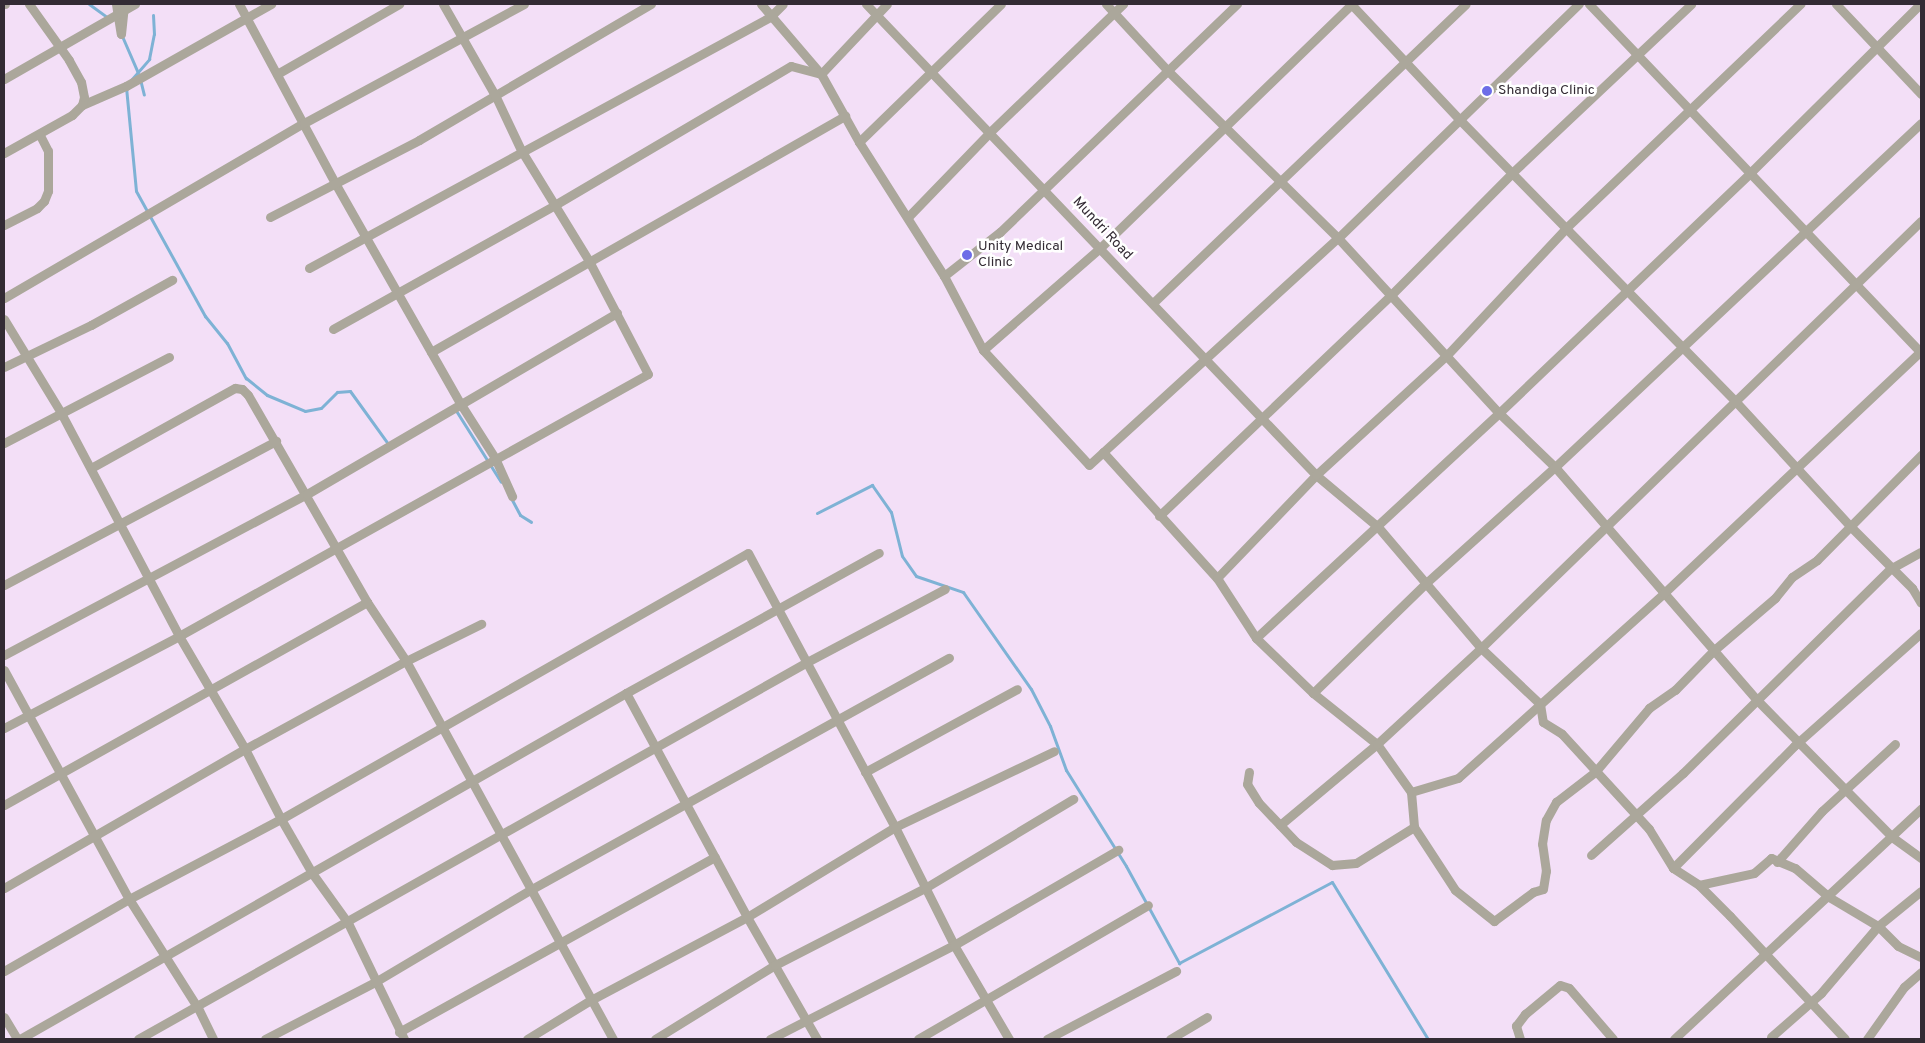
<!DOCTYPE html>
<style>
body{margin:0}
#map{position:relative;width:1925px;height:1043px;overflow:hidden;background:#f3dff7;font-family:Overpass,sans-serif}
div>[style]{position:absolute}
.stream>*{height:3px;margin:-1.5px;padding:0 1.5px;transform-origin:1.5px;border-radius:1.5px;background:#7eb2d5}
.minor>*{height:9px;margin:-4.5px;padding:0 4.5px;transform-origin:4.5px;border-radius:4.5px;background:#aba79b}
.dots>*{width:14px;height:14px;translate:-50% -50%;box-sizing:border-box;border:2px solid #fff;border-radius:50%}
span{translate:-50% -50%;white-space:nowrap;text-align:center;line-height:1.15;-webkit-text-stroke:5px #fff;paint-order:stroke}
.poi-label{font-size:14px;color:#332b34}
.left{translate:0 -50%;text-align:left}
.street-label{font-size:14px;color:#332b34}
.frame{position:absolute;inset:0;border:5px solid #332b34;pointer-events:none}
</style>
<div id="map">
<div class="stream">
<i style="left:89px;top:4px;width:24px;rotate:36deg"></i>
<i style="left:122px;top:36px;width:40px;rotate:66.6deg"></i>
<i style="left:140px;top:79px;width:16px;rotate:76deg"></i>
<i style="left:131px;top:80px;width:28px;rotate:-49deg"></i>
<i style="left:149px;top:59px;width:25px;rotate:-79deg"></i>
<i style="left:154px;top:34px;width:19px;rotate:-93deg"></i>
<i style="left:126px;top:87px;width:104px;rotate:84.5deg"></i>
<i style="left:136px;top:191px;width:143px;rotate:61.1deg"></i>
<i style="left:205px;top:316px;width:35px;rotate:51deg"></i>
<i style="left:227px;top:343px;width:40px;rotate:62deg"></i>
<i style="left:246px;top:378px;width:27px;rotate:39deg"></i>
<i style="left:267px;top:395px;width:41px;rotate:22.8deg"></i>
<i style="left:305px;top:411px;width:16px;rotate:-11deg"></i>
<i style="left:321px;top:408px;width:23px;rotate:-45deg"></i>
<i style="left:337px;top:392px;width:13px;rotate:-4deg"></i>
<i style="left:350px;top:391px;width:67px;rotate:54.2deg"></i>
<i style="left:455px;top:409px;width:86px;rotate:57.8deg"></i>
<i style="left:511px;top:498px;width:19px;rotate:62deg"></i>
<i style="left:520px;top:515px;width:13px;rotate:32deg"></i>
<i style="left:817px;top:513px;width:62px;rotate:-27deg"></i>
<i style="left:872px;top:485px;width:33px;rotate:55deg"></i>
<i style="left:891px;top:512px;width:45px;rotate:76deg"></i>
<i style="left:902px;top:556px;width:24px;rotate:55deg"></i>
<i style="left:916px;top:576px;width:50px;rotate:18.8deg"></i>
<i style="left:963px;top:592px;width:118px;rotate:55deg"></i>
<i style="left:1031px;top:689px;width:42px;rotate:62.8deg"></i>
<i style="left:1050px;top:726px;width:47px;rotate:70deg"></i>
<i style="left:1066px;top:770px;width:113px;rotate:58deg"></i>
<i style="left:1126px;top:866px;width:111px;rotate:61.3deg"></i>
<i style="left:1179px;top:963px;width:173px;rotate:-27.9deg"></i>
<i style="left:1332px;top:882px;width:184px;rotate:58.6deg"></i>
</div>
<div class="minor">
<i style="left:4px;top:4px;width:1px"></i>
<i style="left:116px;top:4px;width:30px;rotate:81deg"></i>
<i style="left:121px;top:34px;width:27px;rotate:-84deg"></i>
<i style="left:239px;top:4px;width:203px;rotate:61.8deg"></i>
<i style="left:335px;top:183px;width:253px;rotate:60.4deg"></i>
<i style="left:460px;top:403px;width:65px;rotate:57.5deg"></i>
<i style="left:495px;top:458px;width:42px;rotate:65.9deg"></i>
<i style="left:761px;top:4px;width:92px;rotate:49.4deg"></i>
<i style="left:821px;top:74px;width:78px;rotate:60.8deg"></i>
<i style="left:859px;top:142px;width:159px;rotate:57.6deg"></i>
<i style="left:944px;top:276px;width:84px;rotate:62.2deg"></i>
<i style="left:983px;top:350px;width:156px;rotate:47.3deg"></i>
<i style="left:1089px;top:465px;width:337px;rotate:-42.4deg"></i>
<i style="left:1338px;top:238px;width:336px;rotate:-44.2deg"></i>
<i style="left:866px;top:4px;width:651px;rotate:46.31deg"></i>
<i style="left:1316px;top:475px;width:81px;rotate:40deg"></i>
<i style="left:1378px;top:527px;width:159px;rotate:49.6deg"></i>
<i style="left:1481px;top:648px;width:81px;rotate:43.5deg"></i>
<i style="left:1540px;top:704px;width:18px;rotate:81deg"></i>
<i style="left:1543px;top:722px;width:22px;rotate:32deg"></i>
<i style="left:1562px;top:734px;width:129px;rotate:47.5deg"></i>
<i style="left:1649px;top:829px;width:46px;rotate:58.4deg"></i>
<i style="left:1673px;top:868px;width:31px;rotate:33deg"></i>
<i style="left:1699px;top:885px;width:44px;rotate:45deg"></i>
<i style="left:1730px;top:916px;width:168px;rotate:46.9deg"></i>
<i style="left:1106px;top:4px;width:91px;rotate:47.2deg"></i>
<i style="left:1168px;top:71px;width:238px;rotate:44.5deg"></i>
<i style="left:1338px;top:238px;width:238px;rotate:47.4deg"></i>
<i style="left:1499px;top:413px;width:78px;rotate:44deg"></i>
<i style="left:1555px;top:467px;width:308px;rotate:49.1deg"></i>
<i style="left:1757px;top:700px;width:192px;rotate:45.4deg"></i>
<i style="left:1892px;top:837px;width:36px;rotate:36deg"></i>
<i style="left:1351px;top:4px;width:158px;rotate:46.8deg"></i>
<i style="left:1459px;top:119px;width:397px;rotate:45.6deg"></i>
<i style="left:1737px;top:403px;width:167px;rotate:47.4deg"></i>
<i style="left:1850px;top:526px;width:88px;rotate:45deg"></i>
<i style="left:1912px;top:588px;width:17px;rotate:59deg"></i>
<i style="left:1589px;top:4px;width:482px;rotate:46.4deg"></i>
<i style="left:1836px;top:4px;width:124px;rotate:46.6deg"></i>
<i style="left:277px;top:74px;width:141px;rotate:-29.8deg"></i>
<i style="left:4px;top:79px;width:151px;rotate:-29.8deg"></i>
<i style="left:82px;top:105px;width:48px;rotate:-23.4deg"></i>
<i style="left:126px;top:86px;width:167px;rotate:-29.5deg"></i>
<i style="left:859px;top:142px;width:198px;rotate:-44.2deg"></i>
<i style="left:4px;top:153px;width:78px;rotate:-29.2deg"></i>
<i style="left:72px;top:115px;width:14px;rotate:-45deg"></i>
<i style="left:82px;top:105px;width:8px;rotate:-76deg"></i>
<i style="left:84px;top:97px;width:15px;rotate:-101deg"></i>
<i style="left:81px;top:82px;width:25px;rotate:-119deg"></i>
<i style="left:69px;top:60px;width:69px;rotate:-125.5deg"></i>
<i style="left:270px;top:217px;width:168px;rotate:-27.3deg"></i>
<i style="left:419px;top:140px;width:269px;rotate:-30.4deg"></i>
<i style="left:908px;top:217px;width:118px;rotate:-46deg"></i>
<i style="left:990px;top:132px;width:185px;rotate:-43.9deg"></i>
<i style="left:4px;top:225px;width:37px;rotate:-27deg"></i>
<i style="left:37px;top:208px;width:10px;rotate:-45deg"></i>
<i style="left:44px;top:201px;width:11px;rotate:-68deg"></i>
<i style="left:48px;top:191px;width:40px;rotate:-90deg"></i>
<i style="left:48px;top:151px;width:18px;rotate:-117deg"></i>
<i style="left:309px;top:268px;width:525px;rotate:-28.57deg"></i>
<i style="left:770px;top:17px;width:18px;rotate:-45deg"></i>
<i style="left:944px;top:276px;width:71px;rotate:-38.2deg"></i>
<i style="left:1000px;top:232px;width:329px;rotate:-43.9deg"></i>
<i style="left:4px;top:298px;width:347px;rotate:-30.3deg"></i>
<i style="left:304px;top:123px;width:250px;rotate:-28.4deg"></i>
<i style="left:1154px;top:302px;width:431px;rotate:-43.7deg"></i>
<i style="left:4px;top:319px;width:108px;rotate:58.7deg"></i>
<i style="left:60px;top:411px;width:255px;rotate:62.1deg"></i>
<i style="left:179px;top:636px;width:131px;rotate:59.7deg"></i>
<i style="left:245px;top:749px;width:79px;rotate:62.8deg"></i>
<i style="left:281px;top:819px;width:62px;rotate:60.1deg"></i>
<i style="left:312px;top:873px;width:62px;rotate:54.2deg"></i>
<i style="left:348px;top:923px;width:129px;rotate:64.2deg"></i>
<i style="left:333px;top:329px;width:252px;rotate:-29.2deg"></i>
<i style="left:553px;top:206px;width:276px;rotate:-30.5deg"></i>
<i style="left:791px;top:66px;width:31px;rotate:15deg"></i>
<i style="left:821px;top:74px;width:96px;rotate:-46.7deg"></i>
<i style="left:983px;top:350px;width:155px;rotate:-41.1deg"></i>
<i style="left:1100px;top:248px;width:351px;rotate:-44.1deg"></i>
<i style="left:431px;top:352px;width:477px;rotate:-29.7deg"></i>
<i style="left:4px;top:367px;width:97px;rotate:-25.8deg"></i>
<i style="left:91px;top:325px;width:93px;rotate:-29.1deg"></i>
<i style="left:4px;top:443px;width:186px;rotate:-27.5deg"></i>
<i style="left:1103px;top:452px;width:170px;rotate:47.9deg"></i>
<i style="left:1217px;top:578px;width:72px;rotate:57deg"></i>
<i style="left:1256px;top:638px;width:79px;rotate:44deg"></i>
<i style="left:1313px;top:693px;width:82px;rotate:38.6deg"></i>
<i style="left:1377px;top:744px;width:59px;rotate:54.7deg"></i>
<i style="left:1411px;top:792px;width:35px;rotate:85deg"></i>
<i style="left:91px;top:468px;width:165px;rotate:-29.1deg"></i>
<i style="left:235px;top:388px;width:7px;rotate:8deg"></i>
<i style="left:242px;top:389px;width:8px;rotate:45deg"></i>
<i style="left:248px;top:395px;width:239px;rotate:60.1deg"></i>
<i style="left:367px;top:602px;width:71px;rotate:56.5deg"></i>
<i style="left:406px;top:661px;width:431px;rotate:61.3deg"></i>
<i style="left:1159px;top:516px;width:320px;rotate:-43.6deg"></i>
<i style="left:1391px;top:295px;width:173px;rotate:-45.2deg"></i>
<i style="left:1513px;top:172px;width:245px;rotate:-43.3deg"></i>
<i style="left:1217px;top:578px;width:143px;rotate:-46.1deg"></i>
<i style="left:1316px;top:475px;width:178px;rotate:-42.5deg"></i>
<i style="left:1447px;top:355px;width:175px;rotate:-46.8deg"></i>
<i style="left:1567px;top:227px;width:323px;rotate:-43.7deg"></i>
<i style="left:4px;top:585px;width:308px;rotate:-27.9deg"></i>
<i style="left:1256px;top:638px;width:331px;rotate:-42.8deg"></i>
<i style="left:1499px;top:413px;width:350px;rotate:-43.7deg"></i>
<i style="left:1752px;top:171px;width:237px;rotate:-44.8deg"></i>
<i style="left:4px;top:655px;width:343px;rotate:-28deg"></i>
<i style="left:307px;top:494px;width:359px;rotate:-30.3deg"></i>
<i style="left:4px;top:670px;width:261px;rotate:61.4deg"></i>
<i style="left:129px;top:899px;width:129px;rotate:57.7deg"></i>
<i style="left:198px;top:1008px;width:34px;rotate:64deg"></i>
<i style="left:626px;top:693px;width:255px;rotate:61.6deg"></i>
<i style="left:747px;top:917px;width:141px;rotate:60.2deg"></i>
<i style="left:1313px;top:693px;width:158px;rotate:-44.2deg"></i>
<i style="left:1426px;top:583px;width:173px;rotate:-42deg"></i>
<i style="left:1555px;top:467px;width:502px;rotate:-43.23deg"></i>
<i style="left:4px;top:728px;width:198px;rotate:-27.7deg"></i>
<i style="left:179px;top:636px;width:537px;rotate:-29.19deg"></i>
<i style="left:648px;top:374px;width:127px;rotate:-117.6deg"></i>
<i style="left:589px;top:261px;width:130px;rotate:-121.5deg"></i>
<i style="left:521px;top:150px;width:59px;rotate:-115.3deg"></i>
<i style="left:496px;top:97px;width:107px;rotate:-119.7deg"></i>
<i style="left:865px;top:772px;width:173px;rotate:-28.6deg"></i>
<i style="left:1249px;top:772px;width:12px;rotate:99deg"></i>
<i style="left:1247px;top:784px;width:22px;rotate:58deg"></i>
<i style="left:1259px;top:803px;width:54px;rotate:46.5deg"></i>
<i style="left:1296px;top:842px;width:43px;rotate:32.6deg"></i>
<i style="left:1332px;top:865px;width:24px;rotate:-5deg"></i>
<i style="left:1356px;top:863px;width:68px;rotate:-31.8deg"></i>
<i style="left:1414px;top:827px;width:75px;rotate:56.9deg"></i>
<i style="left:1455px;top:890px;width:50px;rotate:38.5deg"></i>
<i style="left:1494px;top:921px;width:49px;rotate:-36.6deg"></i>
<i style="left:1533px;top:892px;width:10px;rotate:-17deg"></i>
<i style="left:1543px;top:889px;width:18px;rotate:-81deg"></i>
<i style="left:1546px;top:871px;width:27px;rotate:-98deg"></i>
<i style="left:1542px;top:844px;width:24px;rotate:-81deg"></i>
<i style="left:1546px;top:820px;width:21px;rotate:-61deg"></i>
<i style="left:1556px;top:802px;width:49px;rotate:-37.6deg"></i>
<i style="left:1595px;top:772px;width:84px;rotate:-49.8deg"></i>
<i style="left:1649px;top:708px;width:32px;rotate:-35deg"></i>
<i style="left:1675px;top:690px;width:54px;rotate:-45.7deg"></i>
<i style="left:1713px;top:651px;width:82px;rotate:-40.5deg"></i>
<i style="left:1775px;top:598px;width:27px;rotate:-51deg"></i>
<i style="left:1792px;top:577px;width:30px;rotate:-34deg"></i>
<i style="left:1817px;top:560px;width:148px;rotate:-45.3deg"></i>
<i style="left:1411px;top:792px;width:49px;rotate:-16.6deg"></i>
<i style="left:1458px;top:778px;width:277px;rotate:-41.9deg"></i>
<i style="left:1664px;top:593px;width:353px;rotate:-43.3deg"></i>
<i style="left:4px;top:805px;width:416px;rotate:-29.2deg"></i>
<i style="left:1280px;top:825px;width:126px;rotate:-39.9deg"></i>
<i style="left:1377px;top:744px;width:142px;rotate:-42.7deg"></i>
<i style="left:1481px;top:648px;width:613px;rotate:-44.14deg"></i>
<i style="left:1591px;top:855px;width:123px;rotate:-41.7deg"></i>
<i style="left:1683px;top:773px;width:291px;rotate:-44.6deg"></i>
<i style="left:1890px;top:569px;width:35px;rotate:-29deg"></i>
<i style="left:1777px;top:862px;width:68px;rotate:-48.6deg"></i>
<i style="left:1822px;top:811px;width:99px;rotate:-42.5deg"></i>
<i style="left:1673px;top:868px;width:172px;rotate:-45.2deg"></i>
<i style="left:1794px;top:746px;width:170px;rotate:-41.7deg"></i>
<i style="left:1699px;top:885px;width:56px;rotate:-12.3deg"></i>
<i style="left:1754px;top:873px;width:23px;rotate:-41deg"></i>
<i style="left:1771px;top:858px;width:26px;rotate:23deg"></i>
<i style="left:1795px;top:868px;width:45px;rotate:40.5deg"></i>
<i style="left:1829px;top:897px;width:57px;rotate:30.6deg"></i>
<i style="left:1878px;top:926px;width:28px;rotate:45deg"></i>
<i style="left:1898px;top:946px;width:25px;rotate:26deg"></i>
<i style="left:4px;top:888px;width:278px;rotate:-30deg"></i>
<i style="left:245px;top:749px;width:183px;rotate:-28.7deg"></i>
<i style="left:406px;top:661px;width:84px;rotate:-26.3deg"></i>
<i style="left:4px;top:971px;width:144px;rotate:-29.9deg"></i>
<i style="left:129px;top:899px;width:172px;rotate:-27.8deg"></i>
<i style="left:281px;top:819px;width:537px;rotate:-29.67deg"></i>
<i style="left:748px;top:553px;width:311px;rotate:61.8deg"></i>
<i style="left:895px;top:827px;width:132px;rotate:63.4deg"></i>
<i style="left:954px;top:945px;width:109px;rotate:59.7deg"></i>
<i style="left:4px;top:1017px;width:26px;rotate:59deg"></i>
<i style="left:399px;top:1032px;width:361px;rotate:-29deg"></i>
<i style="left:1771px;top:1037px;width:67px;rotate:-41.3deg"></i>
<i style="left:1821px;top:993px;width:88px;rotate:-49.6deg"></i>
<i style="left:1878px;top:926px;width:55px;rotate:-39.1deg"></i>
<i style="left:20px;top:1039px;width:698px;rotate:-29.72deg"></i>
<i style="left:626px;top:693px;width:289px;rotate:-29deg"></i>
<i style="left:138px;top:1039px;width:768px;rotate:-29.4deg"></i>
<i style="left:807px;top:662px;width:156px;rotate:-27.9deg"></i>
<i style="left:265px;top:1039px;width:124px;rotate:-27.4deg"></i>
<i style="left:375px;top:982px;width:180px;rotate:-30.7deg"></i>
<i style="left:530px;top:890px;width:479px;rotate:-29deg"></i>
<i style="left:527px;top:1039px;width:73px;rotate:-31.5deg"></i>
<i style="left:589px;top:1001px;width:179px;rotate:-28deg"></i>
<i style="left:747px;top:917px;width:173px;rotate:-31.3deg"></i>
<i style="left:895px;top:827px;width:176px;rotate:-25.5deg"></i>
<i style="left:655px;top:1039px;width:141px;rotate:-31.7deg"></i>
<i style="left:775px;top:965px;width:169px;rotate:-27.2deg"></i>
<i style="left:925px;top:888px;width:173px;rotate:-31deg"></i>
<i style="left:770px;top:1039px;width:207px;rotate:-27.1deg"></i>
<i style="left:954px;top:945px;width:190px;rotate:-30.1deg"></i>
<i style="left:918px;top:1039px;width:266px;rotate:-30.2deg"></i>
<i style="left:1047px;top:1039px;width:146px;rotate:-27.8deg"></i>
<i style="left:1170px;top:1039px;width:43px;rotate:-30.7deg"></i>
<i style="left:1520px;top:1039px;width:14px;rotate:-107deg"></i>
<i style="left:1516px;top:1026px;width:15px;rotate:-53deg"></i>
<i style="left:1525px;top:1014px;width:45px;rotate:-39.6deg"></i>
<i style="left:1560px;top:985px;width:9px;rotate:18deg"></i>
<i style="left:1569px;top:988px;width:67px;rotate:49.2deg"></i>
<i style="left:1674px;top:1039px;width:338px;rotate:-43deg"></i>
<i style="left:1867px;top:1039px;width:64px;rotate:-54.6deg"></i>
<i style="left:1904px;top:987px;width:23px;rotate:-41deg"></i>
</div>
<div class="dots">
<i style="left:1487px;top:91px;background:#6d6de7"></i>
<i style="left:967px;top:255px;background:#6d6de7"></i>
</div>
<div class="poi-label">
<span class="left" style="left:1498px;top:91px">Shandiga Clinic</span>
<span class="left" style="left:978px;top:255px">Unity Medical<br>Clinic</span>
</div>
<div class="street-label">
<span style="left:1102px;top:229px;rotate:47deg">Mundri Road</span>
</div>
<div class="frame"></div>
</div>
